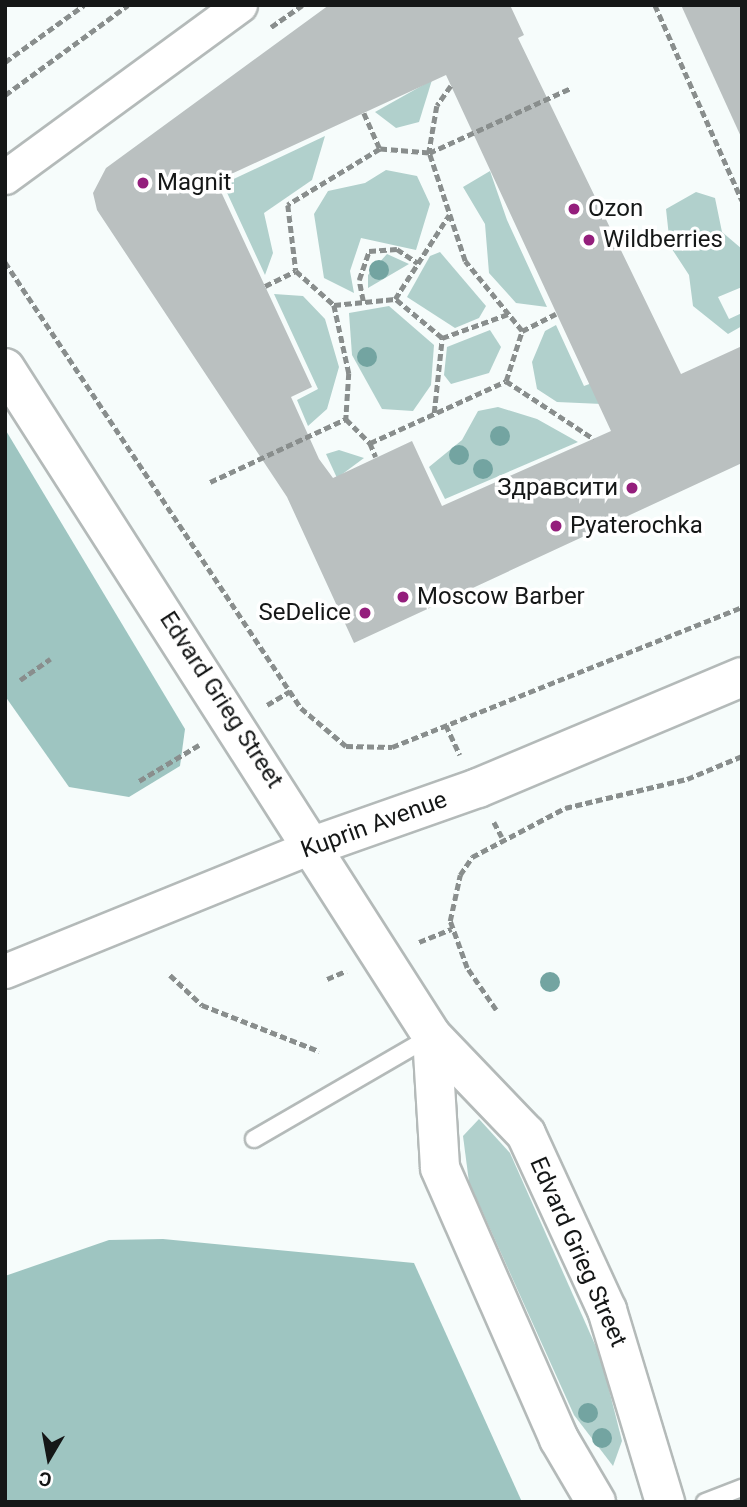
<!DOCTYPE html>
<meta charset="utf-8">
<style>
body{margin:0}
#map{position:relative;width:747px;height:1507px;overflow:hidden;background:#f6fcfb;font-family:Roboto,sans-serif}
div>[style]{position:absolute}
.green>*{inset:0;background:#b1d0cc}
.forest>*{inset:0;background:#9ec5c1}
.building>*{inset:0;background:#bac0c0}
.path>*{height:4.5px;margin-top:-2.25px;transform-origin:0;background:repeating-linear-gradient(90deg,#898e8d 0 7px,transparent 0 10.5px)}
.roads{filter:drop-shadow(2px 0 #b4bab9) drop-shadow(-2px 0 #b4bab9) drop-shadow(0 2px #b4bab9) drop-shadow(0 -2px #b4bab9)}
.service>*{height:16px;margin:-8px;padding:0 8px;transform-origin:8px;border-radius:8px;background:#fff}
.minor>*{height:33px;margin:-16.5px;padding:0 16.5px;transform-origin:16.5px;border-radius:16.5px;background:#fff}
.tertiary>*{height:38px;margin:-19px;padding:0 19px;transform-origin:19px;border-radius:19px;background:#fff}
.trees>*{width:20px;height:20px;margin:-10px;border-radius:50%;background:#73a4a1}
.dots>*{width:19px;height:19px;translate:-50% -50%;box-sizing:border-box;border:4px solid #fff;border-radius:50%}
span{translate:-50% -50%;white-space:nowrap;text-align:center;line-height:1.15;-webkit-text-stroke:7px #fff;paint-order:stroke}
.poi-label{font-size:24px;color:#151717}
.left{translate:0 -50%;text-align:left}
.right{translate:-100% -50%;text-align:right}
.street-label{font-size:24px;color:#151717}
.frame{position:absolute;inset:0;border:7px solid #151717;pointer-events:none}
.north{position:absolute;left:14px;top:1423px;width:70px;height:70px;-webkit-text-stroke:5px #fff;paint-order:stroke;rotate:190deg;font-size:19px;font-weight:700;line-height:28px;text-align:center;color:#151717}
.north::after{content:'';display:block;margin:auto;width:24px;height:32px;background:#151717;clip-path:polygon(50% 0,100% 100%,50% 72%,0 100%)}
</style>
<div id="map">
<div class="green">
<i style="clip-path:polygon(432px 80px,419px 122px,396px 128px,375px 112px)"></i>
<i style="clip-path:polygon(325px 136px,312px 180px,264px 213px,273px 253px,265px 275px,223px 184px)"></i>
<i style="clip-path:polygon(386px 170px,417px 176px,430px 204px,416px 250px,361px 238px,350px 271px,354px 293px,324px 278px,314px 214px,328px 191px,365px 183px)"></i>
<i style="clip-path:polygon(490px 171px,507px 220px,547px 307px,516px 303px,489px 273px,485px 224px,463px 187px)"></i>
<i style="clip-path:polygon(696px 192px,715px 198px,722px 232px,742px 249px,742px 287px,718px 297px,729px 319px,742px 313px,742px 326px,728px 334px,693px 306px,689px 275px,670px 246px,666px 209px)"></i>
<i style="clip-path:polygon(440px 252px,486px 306px,479px 318px,455px 328px,407px 297px,430px 256px)"></i>
<i style="clip-path:polygon(387px 254px,409px 264px,368px 288px,368px 275px)"></i>
<i style="clip-path:polygon(274px 294px,303px 296px,325px 319px,339px 367px,327px 409px,308px 426px,297px 400px,318px 389px)"></i>
<i style="clip-path:polygon(389px 306px,434px 345px,431px 385px,413px 411px,382px 409px,352px 355px,349px 313px)"></i>
<i style="clip-path:polygon(556px 325px,584px 386px,592px 383px,602px 404px,557px 402px,537px 389px,532px 362px,545px 331px)"></i>
<i style="clip-path:polygon(490px 330px,501px 347px,489px 373px,451px 384px,444px 375px,447px 347px)"></i>
<i style="clip-path:polygon(498px 407px,537px 419px,578px 442px,445px 499px,429px 467px,462px 440px,478px 411px)"></i>
<i style="clip-path:polygon(339px 450px,364px 458px,337px 478px,326px 454px)"></i>
<i style="clip-path:polygon(479px 1119px,510px 1153px,601px 1358px,622px 1441px,613px 1466px,574px 1415px,469px 1182px,463px 1136px)"></i>
</div>
<div class="forest">
<i style="clip-path:polygon(5px 429px,185px 729px,180px 766px,129px 797px,69px 787px,5px 696px)"></i>
<i style="clip-path:polygon(163px 1239px,414px 1263px,522px 1502px,5px 1502px,5px 1276px,109px 1240px)"></i>
</div>
<div class="building">
<i style="clip-path:polygon(evenodd,329px 5px,510px 5px,524px 35px,518px 38px,681px 374px,742px 346px,742px 463px,354px 643px,287px 497px,97px 210px,93px 193px,106px 168px,329px 5px,446px 75px,611px 431px,442px 506px,412px 441px,333px 478px,319px 459px,291px 397px,312px 387px,216px 181px,446px 75px)"></i>
<i style="clip-path:polygon(681px 5px,742px 5px,742px 139px)"></i>
</div>
<div class="path">
<i style="left:655px;top:5px;width:214px;rotate:66deg"></i>
<i style="left:271px;top:27px;width:38px;rotate:-35deg"></i>
<i style="left:5px;top:62px;width:97px;rotate:-35.8deg"></i>
<i style="left:451px;top:86px;width:24px;rotate:125deg"></i>
<i style="left:437px;top:106px;width:48px;rotate:99.7deg"></i>
<i style="left:429px;top:153px;width:49px;rotate:-175.3deg"></i>
<i style="left:380px;top:149px;width:108px;rotate:148.7deg"></i>
<i style="left:288px;top:205px;width:66px;rotate:83.1deg"></i>
<i style="left:296px;top:271px;width:51px;rotate:41.8deg"></i>
<i style="left:334px;top:305px;width:70px;rotate:77.6deg"></i>
<i style="left:349px;top:373px;width:46px;rotate:93.7deg"></i>
<i style="left:346px;top:419px;width:34px;rotate:45deg"></i>
<i style="left:370px;top:443px;width:149px;rotate:-24.5deg"></i>
<i style="left:506px;top:381px;width:52px;rotate:-72.3deg"></i>
<i style="left:522px;top:331px;width:90px;rotate:-129.2deg"></i>
<i style="left:465px;top:261px;width:114px;rotate:-108.4deg"></i>
<i style="left:429px;top:153px;width:156px;rotate:-24.6deg"></i>
<i style="left:5px;top:95px;width:152px;rotate:-36.2deg"></i>
<i style="left:364px;top:113px;width:39px;rotate:66deg"></i>
<i style="left:5px;top:262px;width:535px;rotate:56.43deg"></i>
<i style="left:301px;top:708px;width:59px;rotate:40.2deg"></i>
<i style="left:346px;top:746px;width:46px;rotate:1.2deg"></i>
<i style="left:392px;top:747px;width:377px;rotate:-21.8deg"></i>
<i style="left:265px;top:286px;width:34px;rotate:-26deg"></i>
<i style="left:363px;top:301px;width:21px;rotate:-101deg"></i>
<i style="left:359px;top:280px;width:31px;rotate:-71deg"></i>
<i style="left:369px;top:251px;width:28px;rotate:-4deg"></i>
<i style="left:397px;top:249px;width:25px;rotate:34deg"></i>
<i style="left:334px;top:305px;width:61px;rotate:-5.6deg"></i>
<i style="left:522px;top:331px;width:38px;rotate:-27deg"></i>
<i style="left:442px;top:338px;width:61px;rotate:-140.3deg"></i>
<i style="left:395px;top:299px;width:100px;rotate:-57.3deg"></i>
<i style="left:506px;top:381px;width:105px;rotate:33.4deg"></i>
<i style="left:434px;top:413px;width:75px;rotate:-83.9deg"></i>
<i style="left:442px;top:338px;width:70px;rotate:-20deg"></i>
<i style="left:370px;top:443px;width:15px;rotate:67deg"></i>
<i style="left:210px;top:482px;width:150px;rotate:-24.9deg"></i>
<i style="left:20px;top:680px;width:37px;rotate:-35deg"></i>
<i style="left:267px;top:705px;width:27px;rotate:-31deg"></i>
<i style="left:446px;top:725px;width:33px;rotate:65deg"></i>
<i style="left:139px;top:781px;width:70px;rotate:-31deg"></i>
<i style="left:494px;top:822px;width:17px;rotate:62deg"></i>
<i style="left:419px;top:942px;width:35px;rotate:-22deg"></i>
<i style="left:170px;top:975px;width:44px;rotate:43.2deg"></i>
<i style="left:202px;top:1005px;width:126px;rotate:21.5deg"></i>
<i style="left:327px;top:979px;width:21px;rotate:-23deg"></i>
<i style="left:496px;top:1010px;width:51px;rotate:-124.6deg"></i>
<i style="left:467px;top:968px;width:50px;rotate:-109.9deg"></i>
<i style="left:450px;top:921px;width:47px;rotate:-77.7deg"></i>
<i style="left:460px;top:875px;width:22px;rotate:-56deg"></i>
<i style="left:472px;top:857px;width:105px;rotate:-27.8deg"></i>
<i style="left:565px;top:808px;width:125px;rotate:-13.4deg"></i>
<i style="left:687px;top:779px;width:60px;rotate:-22.7deg"></i>
</div>
<div class="roads">
<div class="service">
<i style="left:254px;top:1139px;width:203px;rotate:-30.1deg"></i>
<i style="left:705px;top:1502px;width:40px;rotate:-21deg"></i>
</div>
<div class="minor">
<i style="left:5px;top:177px;width:291px;rotate:-36.2deg"></i>
<i style="left:5px;top:971px;width:336px;rotate:-22.1deg"></i>
</div>
<div class="tertiary">
<i style="left:5px;top:368px;width:793px;rotate:57.41deg"></i>
<i style="left:432px;top:1036px;width:136px;rotate:46.2deg"></i>
<i style="left:526px;top:1134px;width:194px;rotate:65.3deg"></i>
<i style="left:607px;top:1310px;width:201px;rotate:73.2deg"></i>
<i style="left:316px;top:845px;width:172px;rotate:-19.4deg"></i>
<i style="left:478px;top:788px;width:286px;rotate:-22.8deg"></i>
<i style="left:432px;top:1036px;width:132px;rotate:86.5deg"></i>
<i style="left:440px;top:1168px;width:296px;rotate:66.3deg"></i>
<i style="left:559px;top:1439px;width:73px;rotate:59.6deg"></i>
</div>
</div>
<div class="trees">
<i style="left:379px;top:270px"></i>
<i style="left:367px;top:357px"></i>
<i style="left:500px;top:436px"></i>
<i style="left:459px;top:455px"></i>
<i style="left:483px;top:469px"></i>
<i style="left:550px;top:982px"></i>
<i style="left:588px;top:1413px"></i>
<i style="left:602px;top:1438px"></i>
</div>
<div class="dots">
<i style="left:143px;top:183px;background:#941e7c"></i>
<i style="left:574px;top:209px;background:#941e7c"></i>
<i style="left:589px;top:240px;background:#941e7c"></i>
<i style="left:632px;top:488px;background:#941e7c"></i>
<i style="left:556px;top:526px;background:#941e7c"></i>
<i style="left:403px;top:597px;background:#941e7c"></i>
<i style="left:365px;top:613px;background:#941e7c"></i>
</div>
<div class="poi-label">
<span class="left" style="left:157px;top:183px">Magnit</span>
<span class="left" style="left:588px;top:209px">Ozon</span>
<span class="left" style="left:603px;top:240px">Wildberries</span>
<span class="right" style="left:618px;top:488px">Здравсити</span>
<span class="left" style="left:570px;top:526px">Pyaterochka</span>
<span class="left" style="left:417px;top:597px">Moscow Barber</span>
<span class="right" style="left:351px;top:613px">SeDelice</span>
</div>
<div class="street-label">
<span style="left:221px;top:700px;rotate:57deg">Edvard Grieg Street</span>
<span style="left:374px;top:825px;rotate:-20deg">Kuprin Avenue</span>
<span style="left:578px;top:1252px;rotate:66deg">Edvard Grieg Street</span>
</div>
<div class="frame"></div>
<div class="north">С</div>
</div>
